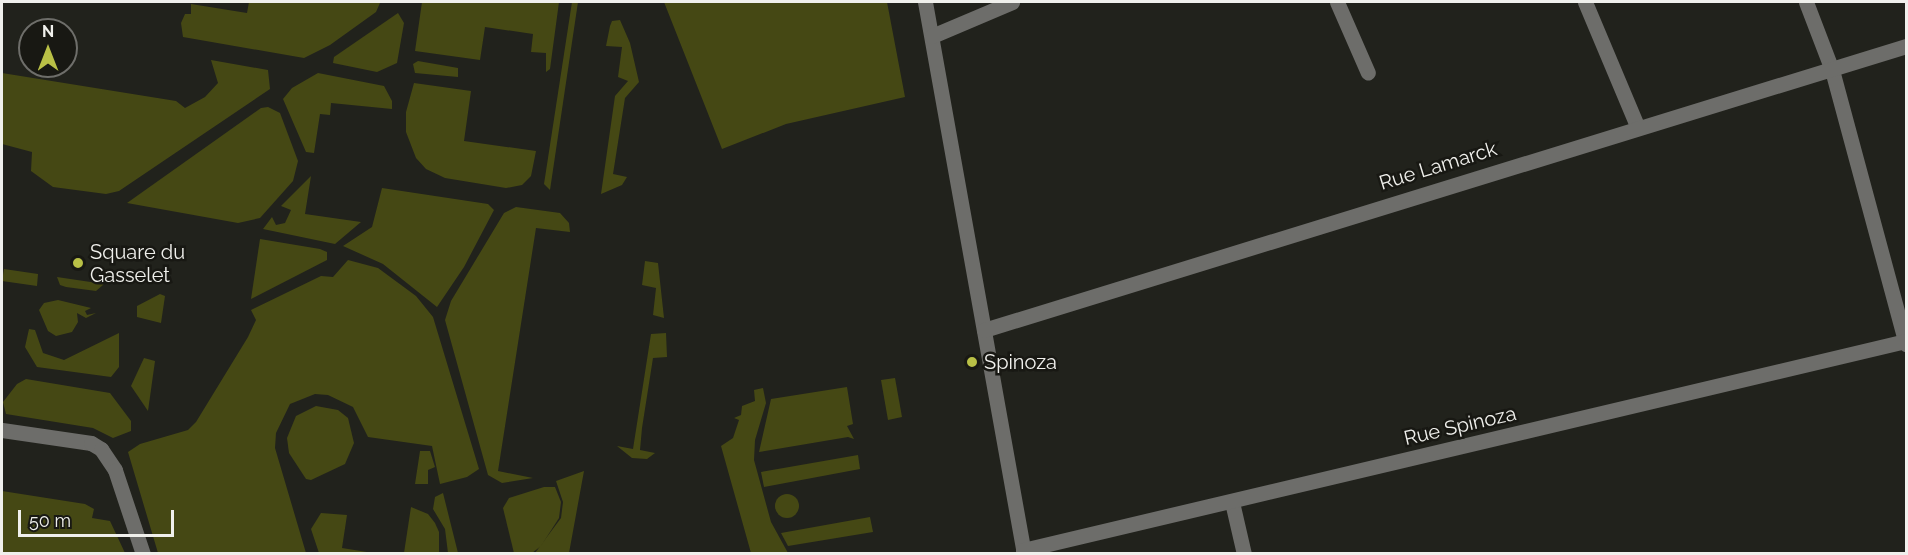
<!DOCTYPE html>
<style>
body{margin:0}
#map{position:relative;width:1908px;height:555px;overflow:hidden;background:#21221c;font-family:Raleway,sans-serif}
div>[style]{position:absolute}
.green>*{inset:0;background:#454814}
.round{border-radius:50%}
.minor>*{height:15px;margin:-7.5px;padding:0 7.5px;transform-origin:7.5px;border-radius:7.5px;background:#6d6d6a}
.dots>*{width:16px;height:16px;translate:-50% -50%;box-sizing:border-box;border:3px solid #181813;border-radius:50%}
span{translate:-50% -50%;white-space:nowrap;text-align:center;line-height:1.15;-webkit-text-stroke:5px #181813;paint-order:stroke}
.street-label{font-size:20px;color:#f0f0ec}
.poi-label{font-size:20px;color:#f0f0ec}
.left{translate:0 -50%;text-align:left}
.frame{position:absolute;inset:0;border:3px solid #f0f0ec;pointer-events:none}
.north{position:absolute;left:18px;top:18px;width:60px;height:60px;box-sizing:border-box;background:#181813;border:2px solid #6e6e6a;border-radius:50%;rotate:0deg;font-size:16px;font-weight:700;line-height:24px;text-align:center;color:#f0f0ec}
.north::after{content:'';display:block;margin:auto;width:21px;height:27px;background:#b9c046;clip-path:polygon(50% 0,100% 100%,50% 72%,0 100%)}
.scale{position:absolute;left:18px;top:510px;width:156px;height:27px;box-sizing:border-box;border:3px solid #f0f0ec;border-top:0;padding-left:8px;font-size:18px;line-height:21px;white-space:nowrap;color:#f0f0ec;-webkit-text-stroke:4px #181813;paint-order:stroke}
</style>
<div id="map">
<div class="green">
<i style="clip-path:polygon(249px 2px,380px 2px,380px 3px,376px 12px,330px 45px,304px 58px,183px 37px,181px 23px,185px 14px,191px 14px,191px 4px,247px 13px)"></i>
<i style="clip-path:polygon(422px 2px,559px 2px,550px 69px,546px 72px,546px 53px,531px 52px,533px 34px,485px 27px,480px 60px,415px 51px)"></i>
<i style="clip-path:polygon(572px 2px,578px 2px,550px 190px,544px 184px)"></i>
<i style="clip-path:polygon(664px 2px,887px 2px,905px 97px,786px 124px,722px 149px)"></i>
<i style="clip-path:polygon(398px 13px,404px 23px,397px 63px,377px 72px,333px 63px,334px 57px)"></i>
<i style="clip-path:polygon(620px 20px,630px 43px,639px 82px,625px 98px,613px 174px,627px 177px,622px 185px,601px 194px,615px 96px,628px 81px,618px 77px,622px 47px,606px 46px,610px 26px,612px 21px)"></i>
<i style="clip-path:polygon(211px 60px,268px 70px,270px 89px,119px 191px,106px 194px,53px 187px,31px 171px,32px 152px,2px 144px,2px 73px,176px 101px,185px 108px,205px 97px,218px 83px)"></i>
<i style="clip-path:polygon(418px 61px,458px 68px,458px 77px,415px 73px,413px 64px)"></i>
<i style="clip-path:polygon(318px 73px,384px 86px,392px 101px,392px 109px,331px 103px,330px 115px,320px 114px,314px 153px,306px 152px,283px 99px,292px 88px)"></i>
<i style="clip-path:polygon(414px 83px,471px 91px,464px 141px,536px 151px,531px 176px,522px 185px,506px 188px,445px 178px,426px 169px,416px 158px,406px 132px,406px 112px)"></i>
<i style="clip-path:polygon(268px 107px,280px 113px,298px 161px,293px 181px,260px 218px,238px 223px,127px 203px,261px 108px)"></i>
<i style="clip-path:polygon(311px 176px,305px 214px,361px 222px,335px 244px,263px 229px,272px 217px,276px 225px,285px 223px,291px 210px,281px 206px)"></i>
<i style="clip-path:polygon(382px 188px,488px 204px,494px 210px,464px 267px,437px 307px,383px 264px,343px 246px,372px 227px)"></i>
<i style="clip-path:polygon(516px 207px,560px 213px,569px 223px,570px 232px,536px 228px,498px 471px,533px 478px,502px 483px,488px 475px,445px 320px,451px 301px,504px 213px)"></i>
<i style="clip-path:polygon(260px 239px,320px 249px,327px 252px,327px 260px,251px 299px)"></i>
<i style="clip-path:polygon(348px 260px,378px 268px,416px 296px,433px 317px,479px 469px,467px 477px,440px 484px,432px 446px,368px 437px,353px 407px,328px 395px,315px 394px,290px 404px,276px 433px,275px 448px,306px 553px,158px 553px,128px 452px,140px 444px,188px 430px,196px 422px,248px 337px,256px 320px,251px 310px,321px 276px,333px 277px)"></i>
<i style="clip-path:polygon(645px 261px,658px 263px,664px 318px,653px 315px,656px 288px,642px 285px)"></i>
<i style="clip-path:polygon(4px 269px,38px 274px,37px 286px,2px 281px)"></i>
<i style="clip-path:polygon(57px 277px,104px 284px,96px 291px,66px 287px,60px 285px)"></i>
<i style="clip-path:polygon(160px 294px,165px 296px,161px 323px,137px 317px,137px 306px)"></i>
<i style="clip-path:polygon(58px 300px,91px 308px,85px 311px,87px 315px,96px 313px,86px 318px,77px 313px,78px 322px,72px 332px,56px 336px,48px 331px,39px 310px,44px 303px)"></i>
<i style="clip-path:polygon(29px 329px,35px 330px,43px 353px,64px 360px,119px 333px,119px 367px,111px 377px,37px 367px,25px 347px)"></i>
<i style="clip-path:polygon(666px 333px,667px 357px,653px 358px,642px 428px,640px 450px,655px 453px,647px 459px,632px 458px,617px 446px,633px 449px,651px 334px)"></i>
<i style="clip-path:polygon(144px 358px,155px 361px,148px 411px,131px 386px)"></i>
<i style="clip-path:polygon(895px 378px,902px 417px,888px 420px,881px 380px)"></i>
<i style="clip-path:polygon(26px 379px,110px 393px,131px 421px,131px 431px,113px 438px,93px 428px,6px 414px,3px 402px,17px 384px)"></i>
<i style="clip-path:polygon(847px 387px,853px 424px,847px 426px,854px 439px,848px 437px,759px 452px,771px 399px)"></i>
<i style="clip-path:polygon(763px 388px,766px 403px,755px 440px,754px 460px,771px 522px,788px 553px,751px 553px,721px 446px,733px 438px,739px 420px,734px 418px,741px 415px,742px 406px,755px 401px,754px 390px)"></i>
<i style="clip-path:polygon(316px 406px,338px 410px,348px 418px,354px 443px,345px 464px,311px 480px,306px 479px,289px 453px,287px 438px,296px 416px)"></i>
<i style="clip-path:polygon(420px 451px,430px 451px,435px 467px,428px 470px,428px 484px,415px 484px)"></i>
<i style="clip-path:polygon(858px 455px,860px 469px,764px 487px,761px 472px)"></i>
<i style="clip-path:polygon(584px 471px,569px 553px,535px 553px,561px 518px,563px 502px,556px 481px)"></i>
<i style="clip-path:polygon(544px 487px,555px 487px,561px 502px,559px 518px,541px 546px,532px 553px,514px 553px,503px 508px,509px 498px)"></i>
<i style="clip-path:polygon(2px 491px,85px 504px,94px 509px,92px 518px,110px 521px,125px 553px,2px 553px)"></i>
<i style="clip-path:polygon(443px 493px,458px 553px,448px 553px,445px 529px,433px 509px,435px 497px)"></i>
<i class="round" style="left:775px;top:494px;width:24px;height:24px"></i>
<i style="clip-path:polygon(411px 507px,428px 514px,435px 523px,439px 532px,439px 553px,404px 553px)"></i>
<i style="clip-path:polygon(321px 513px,347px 515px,342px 548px,373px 553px,319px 553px,311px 529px)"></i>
<i style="clip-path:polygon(870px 517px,873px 532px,788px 546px,781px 533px)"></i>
</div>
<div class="minor">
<i style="left:925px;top:2px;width:561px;rotate:79.83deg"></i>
<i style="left:1337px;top:2px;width:77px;rotate:66.4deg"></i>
<i style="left:1585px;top:2px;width:134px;rotate:67.2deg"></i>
<i style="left:1806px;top:2px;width:73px;rotate:69.1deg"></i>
<i style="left:1832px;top:70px;width:284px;rotate:74.9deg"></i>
<i style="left:932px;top:36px;width:87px;rotate:-23deg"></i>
<i style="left:984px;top:330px;width:965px;rotate:-17.12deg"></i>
<i style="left:2px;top:430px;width:90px;rotate:8.3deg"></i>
<i style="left:91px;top:443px;width:12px;rotate:31deg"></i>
<i style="left:101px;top:449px;width:25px;rotate:56deg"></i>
<i style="left:115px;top:470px;width:89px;rotate:71.6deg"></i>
<i style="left:1232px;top:502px;width:53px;rotate:77deg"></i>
<i style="left:1023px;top:550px;width:907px;rotate:-13.32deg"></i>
</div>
<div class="dots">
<i style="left:78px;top:263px;background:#b9c046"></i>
<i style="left:972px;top:362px;background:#b9c046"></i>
</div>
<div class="street-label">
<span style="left:1438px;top:166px;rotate:-17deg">Rue Lamarck</span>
<span style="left:1460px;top:426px;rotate:-13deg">Rue Spinoza</span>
</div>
<div class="poi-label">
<span class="left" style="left:90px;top:264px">Square du<br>Gasselet</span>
<span class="left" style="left:984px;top:362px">Spinoza</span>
</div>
<div class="frame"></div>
<div class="north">N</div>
<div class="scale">50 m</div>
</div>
